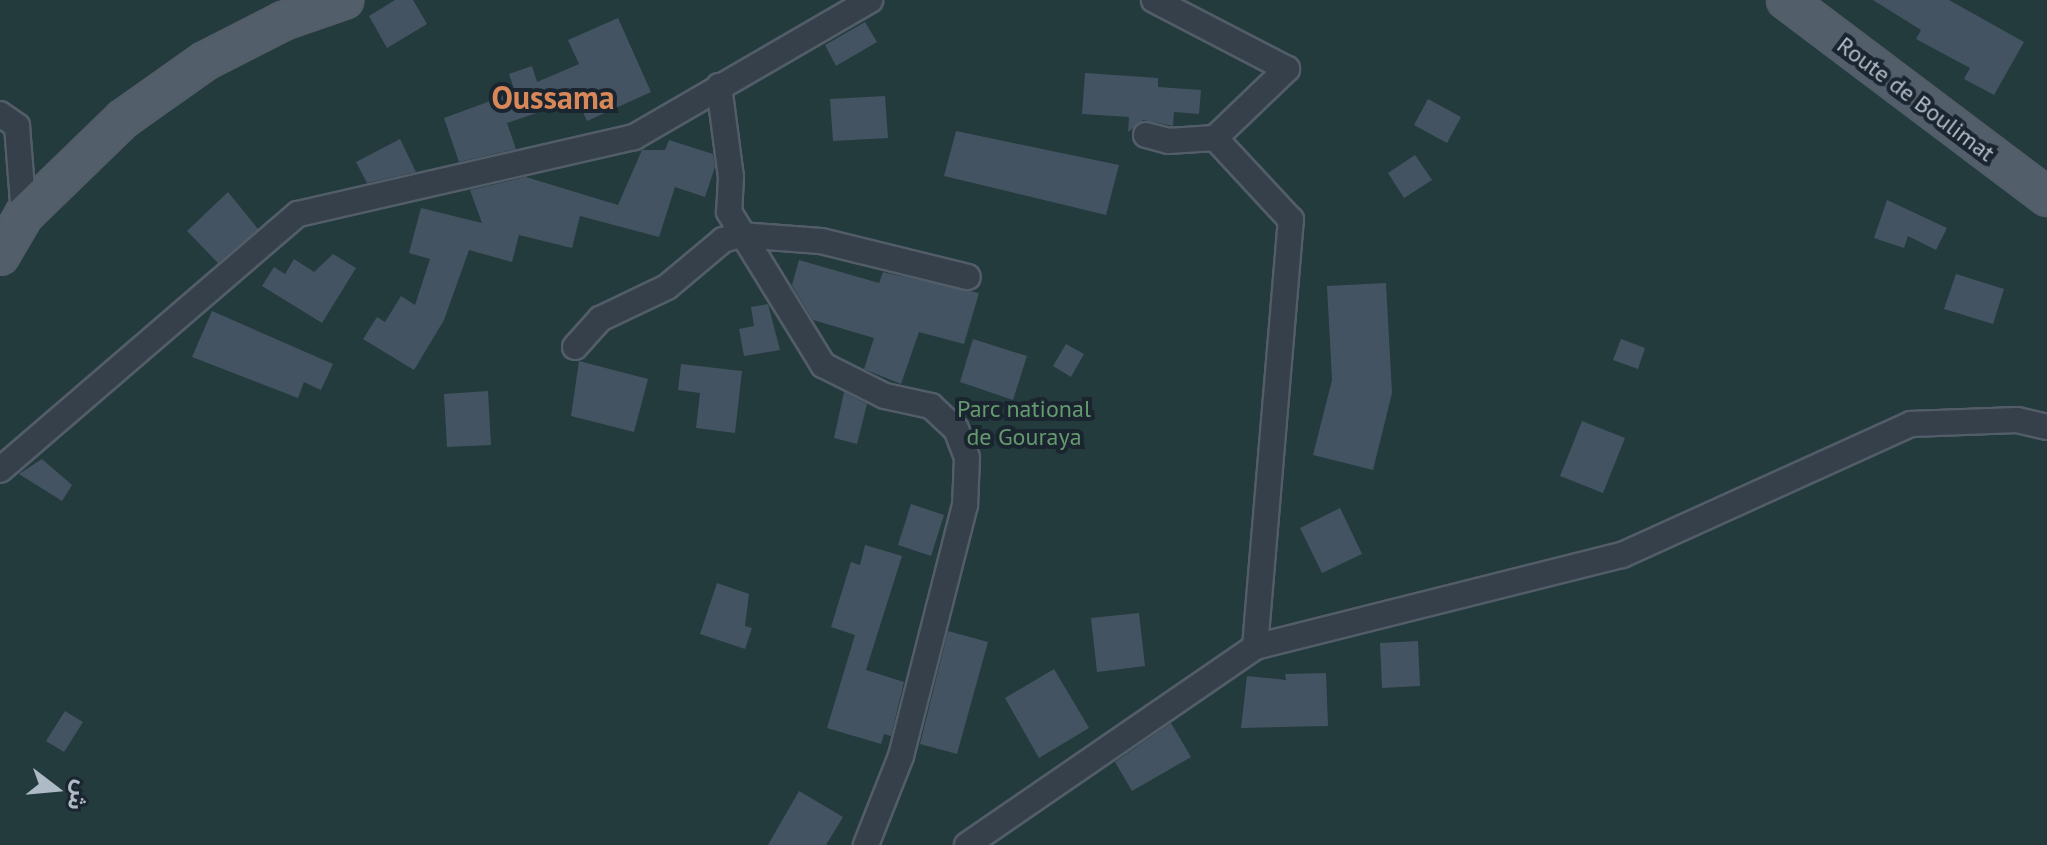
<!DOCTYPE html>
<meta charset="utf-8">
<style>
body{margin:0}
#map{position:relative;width:2047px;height:845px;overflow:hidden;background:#212e3b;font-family:"PT Sans","Noto Sans Arabic",sans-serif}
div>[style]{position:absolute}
.green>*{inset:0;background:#233b3c}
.building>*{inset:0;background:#445362}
.roads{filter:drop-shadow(2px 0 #525d69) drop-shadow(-2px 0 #525d69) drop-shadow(0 2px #525d69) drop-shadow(0 -2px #525d69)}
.minor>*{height:24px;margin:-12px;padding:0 12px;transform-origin:12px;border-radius:12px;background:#35404b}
.primary>*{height:36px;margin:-18px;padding:0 18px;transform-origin:18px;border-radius:18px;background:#525f6b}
span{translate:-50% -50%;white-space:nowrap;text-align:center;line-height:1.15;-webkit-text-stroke:8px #1a2530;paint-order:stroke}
.street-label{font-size:24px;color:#afbac7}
.park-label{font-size:24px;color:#65996e}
.district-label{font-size:32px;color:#d88759;font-weight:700}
.north{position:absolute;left:16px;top:749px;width:80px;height:80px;-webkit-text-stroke:6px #1a2530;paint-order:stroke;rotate:106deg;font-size:22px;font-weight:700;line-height:32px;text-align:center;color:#afbac7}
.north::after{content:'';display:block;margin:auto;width:28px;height:36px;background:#afbac7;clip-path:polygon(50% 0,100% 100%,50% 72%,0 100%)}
</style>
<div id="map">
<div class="green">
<i style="clip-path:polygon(0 0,2047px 0,2047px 845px,0 845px)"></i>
</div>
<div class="building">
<i style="clip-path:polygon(395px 0,413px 0,427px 24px,387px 48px,369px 16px)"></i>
<i style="clip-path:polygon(1873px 0,1949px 0,2024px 42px,1994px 95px,1964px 79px,1970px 68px,1916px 39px,1921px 30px)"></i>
<i style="clip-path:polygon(618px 18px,651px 92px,587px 121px,577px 99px,507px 123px,516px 149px,459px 162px,444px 118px,515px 92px,509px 74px,532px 66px,537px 82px,579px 64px,568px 40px)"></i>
<i style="clip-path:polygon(865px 22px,877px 42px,836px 66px,825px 45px)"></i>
<i style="clip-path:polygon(1085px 73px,1158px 78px,1158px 87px,1201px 90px,1199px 114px,1174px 112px,1173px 126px,1143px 120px,1128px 132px,1129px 117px,1082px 114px)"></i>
<i style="clip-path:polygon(885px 96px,888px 138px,833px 141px,830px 99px)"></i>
<i style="clip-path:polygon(1428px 99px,1461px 117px,1447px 143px,1414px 125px)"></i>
<i style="clip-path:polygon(956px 131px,1119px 165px,1106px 215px,944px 176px)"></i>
<i style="clip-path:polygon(400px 139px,416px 172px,367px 183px,356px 162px)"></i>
<i style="clip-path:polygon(669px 140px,713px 154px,715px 167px,705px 197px,675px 187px,659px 237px,580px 216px,572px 248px,519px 235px,512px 262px,469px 250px,444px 320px,414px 370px,363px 339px,377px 317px,385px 322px,401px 296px,415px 305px,430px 259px,409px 253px,421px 208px,482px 223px,470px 190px,526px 177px,618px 205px,642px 150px,665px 150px)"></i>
<i style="clip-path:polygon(1415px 155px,1432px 180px,1404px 198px,1388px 173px)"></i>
<i style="clip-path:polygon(228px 192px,258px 229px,218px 263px,187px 231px)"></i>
<i style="clip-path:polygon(1887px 200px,1947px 228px,1936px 250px,1908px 236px,1904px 248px,1874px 238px)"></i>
<i style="clip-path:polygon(333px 254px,356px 268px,322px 323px,262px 286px,274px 267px,285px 274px,294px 259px,314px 272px)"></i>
<i style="clip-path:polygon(799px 260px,879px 283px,883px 272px,979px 293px,964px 344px,919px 332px,901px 384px,864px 369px,874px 338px,813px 320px,792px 285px)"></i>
<i style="clip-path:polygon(1956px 274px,2004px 289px,1993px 324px,1944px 309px)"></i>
<i style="clip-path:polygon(1386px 283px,1392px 393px,1373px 470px,1313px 455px,1332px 380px,1327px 286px)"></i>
<i style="clip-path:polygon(768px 304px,780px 350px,744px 356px,739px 329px,754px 326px,751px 307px)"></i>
<i style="clip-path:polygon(212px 311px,333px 364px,321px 390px,304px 382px,298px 398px,192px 357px)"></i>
<i style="clip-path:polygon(973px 339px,1027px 356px,1013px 400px,960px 382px)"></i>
<i style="clip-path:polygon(1621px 339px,1645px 348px,1638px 369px,1613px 360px)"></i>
<i style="clip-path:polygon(1066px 344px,1084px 354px,1071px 377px,1053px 366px)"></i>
<i style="clip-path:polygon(579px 361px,648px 379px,634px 432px,571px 416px)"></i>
<i style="clip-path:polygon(681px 364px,742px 371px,735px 433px,696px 428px,700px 393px,678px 390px)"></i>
<i style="clip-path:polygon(488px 391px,491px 445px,447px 447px,444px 394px)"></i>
<i style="clip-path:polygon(844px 392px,867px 404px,857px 444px,834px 438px)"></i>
<i style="clip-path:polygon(1582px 421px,1625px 438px,1603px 493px,1560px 476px)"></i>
<i style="clip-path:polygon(42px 459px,72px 485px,62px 501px,19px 474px)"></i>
<i style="clip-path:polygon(911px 504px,944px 515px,931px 556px,898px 545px)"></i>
<i style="clip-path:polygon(1340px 508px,1362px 554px,1322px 573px,1300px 528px)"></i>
<i style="clip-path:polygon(865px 545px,902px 556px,866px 670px,904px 682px,891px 736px,884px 734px,881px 744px,827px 728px,855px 635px,831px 627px,851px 562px,860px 565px)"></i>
<i style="clip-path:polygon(717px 583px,749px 594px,745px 626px,752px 628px,745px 649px,700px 634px)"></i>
<i style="clip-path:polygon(1139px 613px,1145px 666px,1097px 672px,1091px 618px)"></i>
<i style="clip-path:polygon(948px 631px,988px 642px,957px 754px,920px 744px)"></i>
<i style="clip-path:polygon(1418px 641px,1420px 686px,1382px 688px,1380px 643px)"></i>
<i style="clip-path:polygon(1054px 669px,1089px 728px,1039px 758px,1005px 698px)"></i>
<i style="clip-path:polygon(1326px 673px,1328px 726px,1241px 728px,1247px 676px,1286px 680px,1285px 674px)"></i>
<i style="clip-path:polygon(65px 711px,83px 722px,64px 752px,46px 741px)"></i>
<i style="clip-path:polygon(1171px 723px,1191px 757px,1132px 791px,1115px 762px)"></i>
<i style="clip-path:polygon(799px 791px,843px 817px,826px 845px,768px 845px)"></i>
</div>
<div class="roads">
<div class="minor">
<i style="left:719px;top:86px;width:92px;rotate:82.5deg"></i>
<i style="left:731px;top:177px;width:35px;rotate:93deg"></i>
<i style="left:729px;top:212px;width:180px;rotate:58.4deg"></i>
<i style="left:823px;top:365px;width:69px;rotate:26.6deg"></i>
<i style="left:885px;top:396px;width:47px;rotate:12.3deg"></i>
<i style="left:931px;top:406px;width:34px;rotate:43deg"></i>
<i style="left:956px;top:429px;width:31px;rotate:69deg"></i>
<i style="left:967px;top:458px;width:47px;rotate:92.4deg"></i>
<i style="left:965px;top:505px;width:259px;rotate:104.3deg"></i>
<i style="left:901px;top:756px;width:96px;rotate:111.5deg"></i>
<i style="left:0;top:114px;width:21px;rotate:35deg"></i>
<i style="left:17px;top:126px;width:89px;rotate:85.5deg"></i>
<i style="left:1146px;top:135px;width:23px;rotate:15deg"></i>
<i style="left:1168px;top:141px;width:47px;rotate:-3.7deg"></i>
<i style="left:575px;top:347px;width:38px;rotate:-48deg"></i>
<i style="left:600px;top:319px;width:74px;rotate:-25.5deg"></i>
<i style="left:667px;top:287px;width:73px;rotate:-40deg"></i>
<i style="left:723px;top:240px;width:18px;rotate:-16deg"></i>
<i style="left:740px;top:235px;width:81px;rotate:4.2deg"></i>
<i style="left:821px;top:241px;width:151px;rotate:13.8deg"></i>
<i style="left:0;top:470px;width:393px;rotate:-40.7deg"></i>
<i style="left:298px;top:214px;width:345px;rotate:-12.9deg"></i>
<i style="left:634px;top:137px;width:273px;rotate:-30.1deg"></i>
<i style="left:1255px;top:647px;width:378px;rotate:-14.1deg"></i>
<i style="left:1622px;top:555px;width:317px;rotate:-24.4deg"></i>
<i style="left:1911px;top:424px;width:106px;rotate:-2.2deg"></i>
<i style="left:2017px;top:420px;width:31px;rotate:13deg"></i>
<i style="left:967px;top:845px;width:349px;rotate:-34.5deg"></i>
<i style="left:1255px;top:647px;width:429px;rotate:-85.2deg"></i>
<i style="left:1291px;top:220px;width:112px;rotate:-132.8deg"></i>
<i style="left:1215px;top:138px;width:100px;rotate:-43.8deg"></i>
<i style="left:1287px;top:69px;width:150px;rotate:-152.6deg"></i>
</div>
<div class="primary">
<i style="left:1786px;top:0;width:327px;rotate:37deg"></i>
<i style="left:0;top:256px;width:48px;rotate:-59.7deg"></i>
<i style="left:24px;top:215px;width:138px;rotate:-44.1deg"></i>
<i style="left:123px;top:119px;width:100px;rotate:-35.3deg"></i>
<i style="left:205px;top:61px;width:88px;rotate:-27.1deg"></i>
<i style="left:283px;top:21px;width:65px;rotate:-19deg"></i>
</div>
</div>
<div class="street-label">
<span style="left:1916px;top:99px;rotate:37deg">Route de Boulimat</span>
</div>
<div class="park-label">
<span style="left:1024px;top:423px">Parc national<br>de Gouraya</span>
</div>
<div class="district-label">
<span style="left:553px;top:97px">Oussama</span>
</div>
<div class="north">ش</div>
</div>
